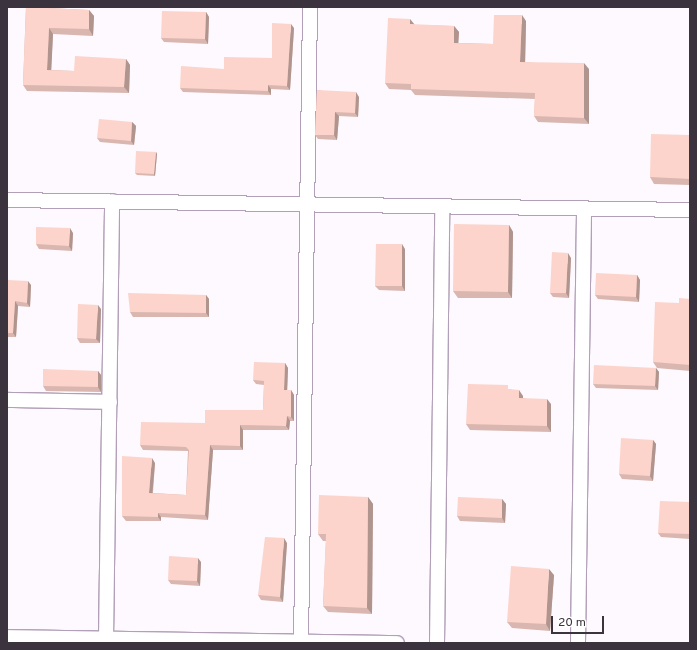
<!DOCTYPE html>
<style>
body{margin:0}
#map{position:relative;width:697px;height:650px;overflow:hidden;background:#fdf9fe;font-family:Overpass,sans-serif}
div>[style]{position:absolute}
.roads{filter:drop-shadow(1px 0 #b29fb8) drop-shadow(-1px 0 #b29fb8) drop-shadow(0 1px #b29fb8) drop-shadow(0 -1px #b29fb8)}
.street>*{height:14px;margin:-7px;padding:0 7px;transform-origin:7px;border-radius:7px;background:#fff}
.wall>*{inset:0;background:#d9b6af}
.shaded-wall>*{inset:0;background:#b0948e}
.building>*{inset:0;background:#fcd4cb}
span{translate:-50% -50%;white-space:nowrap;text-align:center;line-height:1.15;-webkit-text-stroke:3px #fff;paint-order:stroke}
.frame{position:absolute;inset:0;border:8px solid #3b333d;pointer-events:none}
.scale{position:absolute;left:551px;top:616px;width:53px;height:18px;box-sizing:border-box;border:2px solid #3b333d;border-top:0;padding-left:5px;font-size:12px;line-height:14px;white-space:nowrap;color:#3b333d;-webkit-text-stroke:3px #fff;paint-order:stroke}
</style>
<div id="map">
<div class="roads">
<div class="street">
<i style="left:7px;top:200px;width:683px;rotate:0.84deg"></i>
<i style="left:7px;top:400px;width:103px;rotate:1.1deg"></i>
<i style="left:7px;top:637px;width:390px;rotate:0.9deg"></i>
<i style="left:106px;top:639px;width:438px;rotate:-89.2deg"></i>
<i style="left:301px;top:643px;width:636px;rotate:-89.19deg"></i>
<i style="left:437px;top:643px;width:436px;rotate:-89.3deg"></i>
<i style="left:578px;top:643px;width:434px;rotate:-89.2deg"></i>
</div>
</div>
<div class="wall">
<i style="clip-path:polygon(26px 7px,89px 10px,94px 16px,93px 36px,53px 34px,51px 70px,74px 71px,126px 59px,130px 65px,129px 93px,27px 91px,23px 85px)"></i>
<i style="clip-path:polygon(206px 12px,209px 17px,208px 44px,164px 42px,161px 38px)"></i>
<i style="clip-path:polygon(526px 21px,525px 62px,589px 69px,589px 124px,538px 122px,534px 116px,535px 99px,415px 95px,411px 90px,389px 89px,385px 83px,414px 25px,454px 26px,459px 32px,458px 43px,493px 44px)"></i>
<i style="clip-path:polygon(294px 28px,290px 90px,271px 89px,271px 95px,183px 92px,180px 88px,224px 69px,272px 58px)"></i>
<i style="clip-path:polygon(317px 90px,359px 97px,358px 117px,339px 116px,337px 140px,318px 139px,315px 135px)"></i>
<i style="clip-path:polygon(132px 122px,136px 126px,134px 145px,100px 142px,97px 138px)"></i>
<i style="clip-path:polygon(690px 135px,690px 185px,654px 184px,650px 177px)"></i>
<i style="clip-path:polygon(156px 152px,157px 154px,155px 176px,137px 175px,135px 173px)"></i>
<i style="clip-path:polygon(509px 225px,513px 232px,512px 298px,458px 298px,453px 291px)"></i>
<i style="clip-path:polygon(73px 233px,72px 251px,39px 249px,36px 244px)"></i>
<i style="clip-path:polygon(405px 249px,405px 291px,379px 290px,375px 286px)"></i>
<i style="clip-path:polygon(571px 258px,569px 298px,553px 297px,550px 293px)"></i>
<i style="clip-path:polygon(637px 275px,640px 280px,639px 302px,598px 299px,595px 295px)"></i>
<i style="clip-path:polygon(7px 280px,31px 285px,30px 307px,18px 306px,16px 337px,7px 337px)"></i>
<i style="clip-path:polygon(206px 295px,209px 299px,209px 317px,133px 317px,130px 312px)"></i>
<i style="clip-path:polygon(690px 299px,690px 371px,657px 368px,653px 362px,679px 303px)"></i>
<i style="clip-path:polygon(101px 309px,100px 343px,80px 343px,77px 338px)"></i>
<i style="clip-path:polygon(285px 363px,288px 368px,287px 390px,291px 390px,294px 395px,294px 421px,290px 421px,289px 430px,243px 430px,243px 450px,213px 450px,208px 520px,161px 517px,161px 521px,126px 521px,122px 516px,155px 463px,153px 493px,186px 495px,188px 451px,143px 450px,140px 445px,205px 423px,263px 410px,264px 385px,256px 384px,253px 380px)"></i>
<i style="clip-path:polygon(656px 368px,659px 372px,658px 390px,596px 388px,593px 384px)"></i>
<i style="clip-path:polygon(98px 371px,101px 375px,101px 392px,46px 391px,43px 386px)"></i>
<i style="clip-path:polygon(510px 389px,523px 396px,523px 398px,551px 404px,551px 432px,470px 430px,466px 424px)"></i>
<i style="clip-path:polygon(653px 440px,656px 444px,653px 481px,622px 479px,619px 474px)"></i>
<i style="clip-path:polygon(368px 497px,373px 504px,372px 614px,328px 612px,323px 606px,326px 541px,323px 541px,318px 534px)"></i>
<i style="clip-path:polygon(502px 499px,506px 504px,505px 523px,460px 521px,457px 516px)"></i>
<i style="clip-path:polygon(690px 502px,690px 539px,661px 537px,658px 533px)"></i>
<i style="clip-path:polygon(287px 543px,283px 602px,261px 600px,258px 595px)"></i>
<i style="clip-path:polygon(201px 562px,200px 586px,171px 584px,168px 580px)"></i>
<i style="clip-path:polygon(554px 575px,550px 631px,512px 628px,507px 622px)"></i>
</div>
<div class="shaded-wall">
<i style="clip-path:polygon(89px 10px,94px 16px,93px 36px,89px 29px)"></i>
<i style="clip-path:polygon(206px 12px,209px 17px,208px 44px,205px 39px)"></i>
<i style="clip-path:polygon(522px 15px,526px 21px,525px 68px,520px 62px)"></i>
<i style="clip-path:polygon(410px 19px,415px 25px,410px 24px)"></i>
<i style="clip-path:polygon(291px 24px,294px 28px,290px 90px,287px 86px)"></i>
<i style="clip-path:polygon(454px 26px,459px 32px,458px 49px,454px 43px)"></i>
<i style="clip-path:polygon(49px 28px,53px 34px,51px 76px,47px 70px)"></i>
<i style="clip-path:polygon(126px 59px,130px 65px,129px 93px,124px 87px)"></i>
<i style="clip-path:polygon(584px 63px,589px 69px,589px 124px,584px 118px)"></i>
<i style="clip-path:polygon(268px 85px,271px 89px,271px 95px,268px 91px)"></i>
<i style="clip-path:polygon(356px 92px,359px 97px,358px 117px,355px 113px)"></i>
<i style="clip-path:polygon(335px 112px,339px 116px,337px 140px,334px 135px)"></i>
<i style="clip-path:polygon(132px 122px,136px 126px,134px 145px,131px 141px)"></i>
<i style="clip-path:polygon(156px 152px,157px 154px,155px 176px,154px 174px)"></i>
<i style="clip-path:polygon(509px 225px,513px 232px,512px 298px,508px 292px)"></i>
<i style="clip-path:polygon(70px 228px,73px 233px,72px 251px,69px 246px)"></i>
<i style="clip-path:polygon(402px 244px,405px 249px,405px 291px,402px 286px)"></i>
<i style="clip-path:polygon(568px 253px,571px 258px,569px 298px,566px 293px)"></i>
<i style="clip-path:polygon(637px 275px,640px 280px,639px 302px,636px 297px)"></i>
<i style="clip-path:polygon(28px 281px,31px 285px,30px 307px,27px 303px)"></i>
<i style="clip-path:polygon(206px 295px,209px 299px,209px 317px,206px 313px)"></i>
<i style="clip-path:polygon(15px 301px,18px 306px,16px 337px,13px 333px)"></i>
<i style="clip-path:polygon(98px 305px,101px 309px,100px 343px,96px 339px)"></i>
<i style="clip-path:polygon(285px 363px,288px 368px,287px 395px,284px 390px)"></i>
<i style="clip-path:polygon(656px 368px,659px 372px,658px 390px,655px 386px)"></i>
<i style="clip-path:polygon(98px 371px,101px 375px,101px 392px,98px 387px)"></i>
<i style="clip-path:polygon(291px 390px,294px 395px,294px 421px,291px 417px)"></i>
<i style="clip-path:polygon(519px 390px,523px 396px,523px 404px,519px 398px)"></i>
<i style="clip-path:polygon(547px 399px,551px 404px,551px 432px,547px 426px)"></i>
<i style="clip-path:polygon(287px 416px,290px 421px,289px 430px,286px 426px)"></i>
<i style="clip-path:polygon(240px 425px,243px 430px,243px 450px,240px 446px)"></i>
<i style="clip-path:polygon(653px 440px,656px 444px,653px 481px,650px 476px)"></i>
<i style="clip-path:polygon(210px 445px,213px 450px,208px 520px,205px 515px)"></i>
<i style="clip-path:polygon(152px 458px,155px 463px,152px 497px,149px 493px)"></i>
<i style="clip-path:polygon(368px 497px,373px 504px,372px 614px,367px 608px)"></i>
<i style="clip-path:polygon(502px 499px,506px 504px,505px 523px,502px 518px)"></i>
<i style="clip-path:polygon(158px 513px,161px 517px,161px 521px,158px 517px)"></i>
<i style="clip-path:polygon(284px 538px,287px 543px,283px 602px,280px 597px)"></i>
<i style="clip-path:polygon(198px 558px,201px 562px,200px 586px,197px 581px)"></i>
<i style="clip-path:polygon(549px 569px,554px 575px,550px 631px,546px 624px)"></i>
</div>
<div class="building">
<i style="clip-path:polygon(26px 7px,89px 10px,89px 29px,49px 28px,47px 70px,74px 71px,75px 56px,126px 59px,124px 87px,23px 85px)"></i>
<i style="clip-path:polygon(162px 11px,206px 12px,205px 39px,161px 38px)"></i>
<i style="clip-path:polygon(494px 15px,522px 15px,520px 62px,584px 63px,584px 118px,534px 116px,535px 93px,411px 89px,411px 84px,385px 83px,388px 18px,410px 19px,410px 24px,454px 26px,454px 43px,493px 44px)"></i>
<i style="clip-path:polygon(272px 23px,291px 24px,287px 86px,268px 85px,268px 91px,180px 88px,181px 66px,224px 69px,224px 57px,272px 58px)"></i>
<i style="clip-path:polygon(317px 90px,356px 92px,355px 113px,335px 112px,334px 135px,315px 135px)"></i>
<i style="clip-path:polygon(99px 119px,132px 122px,131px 141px,97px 138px)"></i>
<i style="clip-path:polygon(651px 134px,690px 135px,690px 179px,650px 177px)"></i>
<i style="clip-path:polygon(136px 151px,156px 152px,154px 174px,135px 173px)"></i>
<i style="clip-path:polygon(454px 224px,509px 225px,508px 292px,453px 291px)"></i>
<i style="clip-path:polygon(36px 227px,70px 228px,69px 246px,36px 244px)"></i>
<i style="clip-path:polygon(376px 244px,402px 244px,402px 286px,375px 286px)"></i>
<i style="clip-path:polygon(552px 252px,568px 253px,566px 293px,550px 293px)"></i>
<i style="clip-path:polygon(596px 273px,637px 275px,636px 297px,595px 295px)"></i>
<i style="clip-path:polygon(7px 280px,28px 281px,27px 303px,15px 301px,13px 333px,7px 333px)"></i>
<i style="clip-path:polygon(128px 293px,206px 295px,206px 313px,130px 312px)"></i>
<i style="clip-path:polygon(679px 298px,690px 299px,690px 365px,653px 362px,655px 302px,679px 303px)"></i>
<i style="clip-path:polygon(78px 304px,98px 305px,96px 339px,77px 338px)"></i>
<i style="clip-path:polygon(254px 362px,285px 363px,284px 390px,291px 390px,291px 417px,287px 416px,286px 426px,240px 425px,240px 446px,210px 445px,205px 515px,158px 513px,158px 517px,122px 516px,122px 456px,152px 458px,149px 493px,186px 495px,189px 450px,186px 447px,140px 445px,141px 422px,205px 423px,205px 410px,263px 410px,264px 381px,253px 380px)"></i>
<i style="clip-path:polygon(594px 365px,656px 368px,655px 386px,593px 384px)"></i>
<i style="clip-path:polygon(43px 369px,98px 371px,98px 387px,43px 386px)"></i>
<i style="clip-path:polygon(468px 384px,508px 385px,508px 389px,519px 390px,519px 398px,547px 399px,547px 426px,466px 424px)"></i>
<i style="clip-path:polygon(621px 438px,653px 440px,650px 476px,619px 474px)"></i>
<i style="clip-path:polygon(319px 495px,368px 497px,367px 608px,323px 606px,326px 534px,318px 534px)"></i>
<i style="clip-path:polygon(458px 497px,502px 499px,502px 518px,457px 516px)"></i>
<i style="clip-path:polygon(660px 501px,690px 502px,690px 534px,658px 533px)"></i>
<i style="clip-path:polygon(265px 537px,284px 538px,280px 597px,258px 595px)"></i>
<i style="clip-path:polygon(169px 556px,198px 558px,197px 581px,168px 580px)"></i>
<i style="clip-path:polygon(511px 566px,549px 569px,546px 624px,507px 622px)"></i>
</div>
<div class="frame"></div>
<div class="scale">20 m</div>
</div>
